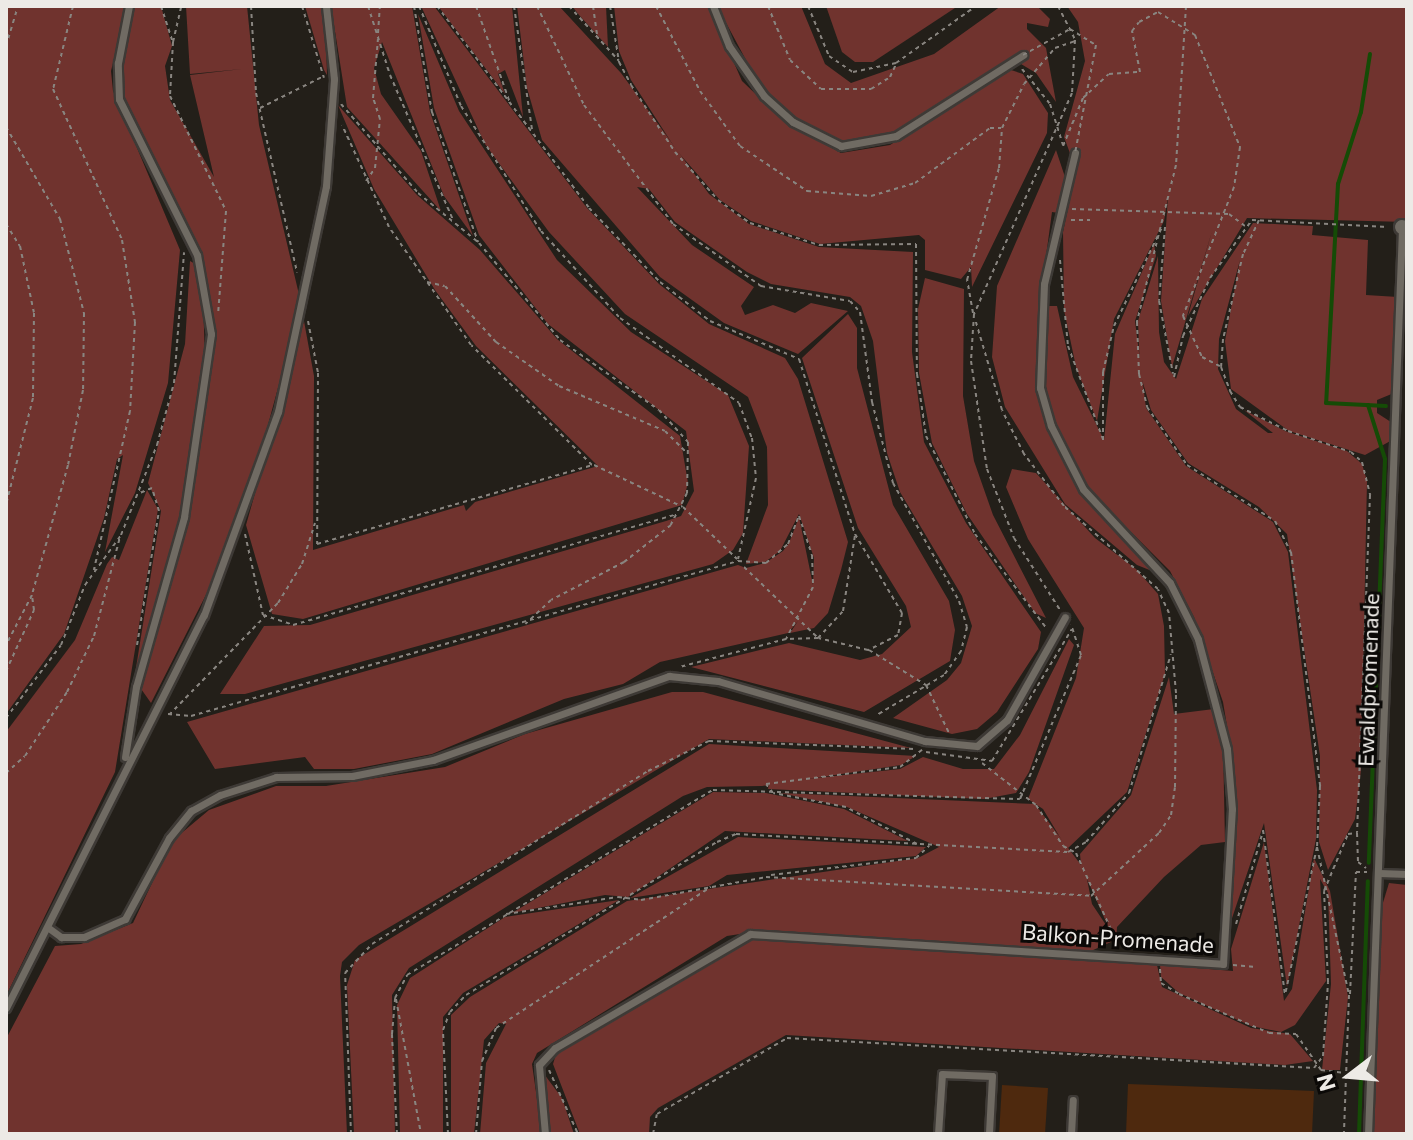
<!DOCTYPE html>
<style>
body{margin:0}
#map{position:relative;width:1413px;height:1140px;overflow:hidden;background:#231f19;font-family:Commissioner,sans-serif}
div>[style]{position:absolute}
.green>*{inset:0;background:#70332e}
.stream>*{height:4px;margin:-2px;padding:0 2px;transform-origin:2px;border-radius:2px;background:#154b06}
.building>*{inset:0;background:#4e290e}
.path>*{height:2px;margin-top:-1px;transform-origin:0;background:repeating-linear-gradient(90deg,#898580 0 4px,transparent 0 8px)}
.roads{filter:drop-shadow(2px 0 #3e3a36) drop-shadow(-2px 0 #3e3a36) drop-shadow(0 2px #3e3a36) drop-shadow(0 -2px #3e3a36)}
.service>*{height:7px;margin:-3.5px;padding:0 3.5px;transform-origin:3.5px;border-radius:3.5px;background:#706b63}
.minor>*{height:14px;margin:-7px;padding:0 7px;transform-origin:7px;border-radius:7px;background:#706b63}
.path-bridge>*{height:2px;margin-top:-1px;transform-origin:0;background:repeating-linear-gradient(90deg,#898580 0 4px,transparent 0 8px)}
span{translate:-50% -50%;white-space:nowrap;text-align:center;line-height:1.15;-webkit-text-stroke:6px #0b0907;paint-order:stroke}
.street-label{font-size:22px;color:#edeae6}
.frame{position:absolute;inset:0;border:8px solid #edeae6;pointer-events:none}
.north{position:absolute;left:1309px;top:1036px;width:80px;height:80px;-webkit-text-stroke:6px #0b0907;paint-order:stroke;rotate:254deg;font-size:22px;font-weight:700;line-height:32px;text-align:center;color:#edeae6}
.north::after{content:'';display:block;margin:auto;width:28px;height:36px;background:#edeae6;clip-path:polygon(50% 0,100% 100%,50% 72%,0 100%)}
</style>
<div id="map">
<div class="green">
<i style="clip-path:polygon(6px 6px,127px 6px,111px 71px,113px 91px,180px 250px,168px 383px,135px 493px,105px 552px,123px 455px,117px 459px,104px 518px,64px 634px,6px 714px)"></i>
<i style="clip-path:polygon(132px 6px,161px 6px,172px 46px,165px 66px,170px 100px,214px 177px,190px 75px,242px 69px,190px 74px,186px 6px,247px 6px,259px 125px,301px 303px,256px 469px,213px 581px,151px 703px,139px 686px,189px 516px,212px 330px,200px 252px,123px 99px,121px 58px)"></i>
<i style="clip-path:polygon(305px 6px,325px 6px,327px 75px,324px 70px)"></i>
<i style="clip-path:polygon(331px 6px,412px 6px,430px 112px,473px 236px,444px 196px,382px 42px,374px 68px,381px 94px,421px 151px,441px 211px,347px 107px)"></i>
<i style="clip-path:polygon(421px 6px,434px 6px,587px 208px,659px 284px,709px 324px,785px 358px,798px 379px,848px 542px,841px 570px,828px 613px,814px 628px,790px 633px,798px 621px,788px 633px,660px 662px,623px 684px,564px 699px,432px 754px,354px 769px,314px 769px,305px 757px,215px 769px,187px 722px,738px 565px,746px 568px,765px 563px,783px 551px,789px 543px,799px 517px,813px 585px,814px 558px,799px 514px,780px 551px,765px 562px,746px 564px,768px 505px,767px 447px,748px 397px,625px 314px,549px 232px,485px 144px)"></i>
<i style="clip-path:polygon(438px 6px,512px 6px,523px 117px,505px 70px,498px 74px,505px 94px)"></i>
<i style="clip-path:polygon(517px 6px,559px 6px,621px 73px,709px 194px,749px 224px,819px 247px,913px 252px,912px 352px,924px 442px,966px 523px,1041px 632px,1038px 649px,997px 712px,977px 729px,952px 734px,893px 718px,947px 680px,961px 663px,972px 626px,962px 596px,900px 492px,887px 453px,873px 341px,861px 306px,850px 297px,771px 284px,747px 272px,675px 222px,649px 189px,637px 187px,692px 245px,754px 287px,741px 306px,745px 315px,773px 305px,795px 313px,811px 303px,848px 311px,798px 354px,724px 323px,660px 277px,542px 140px,527px 88px)"></i>
<i style="clip-path:polygon(572px 6px,606px 6px,608px 47px,579px 15px)"></i>
<i style="clip-path:polygon(614px 6px,709px 6px,742px 81px,786px 123px,841px 153px,890px 145px,997px 76px,1011px 70px,1023px 74px,1048px 113px,1047px 133px,972px 287px,971px 267px,961px 279px,925px 270px,925px 240px,919px 235px,820px 244px,751px 221px,720px 200px,677px 151px,631px 80px,619px 51px)"></i>
<i style="clip-path:polygon(717px 6px,801px 6px,825px 64px,851px 83px,934px 54px,1001px 6px,1037px 6px,1050px 19px,1048px 27px,1027px 23px,1027px 29px,1046px 48px,1056px 102px,1036px 73px,1021px 64px,1021px 51px,893px 135px,852px 144px,831px 140px,788px 115px,761px 88px)"></i>
<i style="clip-path:polygon(826px 6px,958px 6px,873px 62px,855px 62px,842px 52px)"></i>
<i style="clip-path:polygon(1067px 6px,1407px 6px,1407px 222px,1247px 218px,1188px 316px,1212px 231px,1172px 367px,1161px 301px,1168px 196px,1164px 221px,1114px 319px,1097px 421px,1076px 367px,1064px 310px,1063px 232px,1080px 152px,1071px 156px,1064px 137px,1085px 61px,1078px 22px)"></i>
<i style="clip-path:polygon(418px 14px,459px 111px,557px 260px,631px 332px,728px 395px,749px 446px,743px 533px,733px 550px,713px 564px,245px 694px,220px 694px,264px 626px,310px 625px,666px 521px,681px 516px,694px 491px,686px 431px,548px 324px,479px 235px,434px 108px)"></i>
<i style="clip-path:polygon(338px 105px,417px 195px,480px 250px,557px 339px,680px 436px,688px 483px,682px 505px,303px 619px,272px 614px,246px 525px,304px 321px,314px 376px,313px 550px,464px 505px,466px 511px,475px 502px,598px 466px,476px 346px,435px 290px,374px 189px)"></i>
<i style="clip-path:polygon(1056px 150px,1066px 180px,1059px 213px,1052px 212px,1044px 271px,1036px 390px,1081px 494px,1157px 573px,1137px 565px,1065px 504px,1005px 407px,992px 357px,997px 286px)"></i>
<i style="clip-path:polygon(1253px 223px,1313px 226px,1312px 235px,1368px 240px,1366px 295px,1398px 297px,1394px 393px,1377px 400px,1377px 413px,1394px 424px,1394px 439px,1365px 455px,1289px 431px,1231px 389px,1225px 341px,1240px 260px,1219px 339px,1218px 369px,1236px 409px,1268px 433px,1273px 433px,1244px 410px,1285px 431px,1347px 451px,1362px 464px,1367px 481px,1361px 770px,1355px 819px,1328px 870px,1319px 842px,1320px 756px,1287px 534px,1259px 507px,1188px 463px,1151px 410px,1140px 373px,1138px 321px,1158px 256px,1159px 332px,1164px 362px,1176px 379px,1202px 299px)"></i>
<i style="clip-path:polygon(1154px 244px,1156px 256px,1135px 321px,1146px 408px,1186px 466px,1273px 522px,1288px 552px,1317px 790px,1316px 839px,1287px 987px,1264px 823px,1225px 939px,1236px 809px,1232px 756px,1223px 702px,1194px 617px,1170px 571px,1087px 488px,1054px 421px,1043px 374px,1046px 306px,1057px 306px,1073px 377px,1104px 440px,1115px 334px)"></i>
<i style="clip-path:polygon(190px 261px,197px 265px,203px 297px,205px 361px,188px 486px,135px 674px,161px 511px,148px 483px,185px 344px)"></i>
<i style="clip-path:polygon(925px 278px,964px 289px,963px 396px,974px 461px,993px 515px,1046px 618px,1035px 613px,967px 514px,932px 443px,919px 373px,918px 309px)"></i>
<i style="clip-path:polygon(848px 314px,857px 328px,857px 368px,893px 505px,949px 601px,955px 630px,950px 661px,864px 712px,691px 667px,789px 643px,860px 660px,882px 654px,911px 627px,906px 606px,858px 528px,802px 358px)"></i>
<i style="clip-path:polygon(1012px 469px,1036px 473px,1095px 538px,1136px 569px,1158px 594px,1164px 626px,1165px 674px,1127px 792px,1067px 849px,1043px 809px,1028px 799px,1076px 678px,1084px 628px,1028px 539px,1006px 487px)"></i>
<i style="clip-path:polygon(147px 490px,158px 509px,115px 772px,6px 996px,6px 732px,75px 640px,107px 564px,112px 557px,119px 560px)"></i>
<i style="clip-path:polygon(1069px 639px,1074px 645px,1029px 772px,1016px 793px,984px 799px,768px 789px,769px 783px,900px 769px,923px 757px,963px 769px,994px 769px,1020px 735px)"></i>
<i style="clip-path:polygon(1169px 677px,1174px 714px,1214px 709px,1223px 743px,1225px 842px,1201px 845px,1164px 877px,1117px 927px,1116px 944px,1087px 879px,1092px 904px,1112px 934px,1111px 942px,1091px 951px,765px 930px,727px 936px,537px 1053px,532px 1064px,542px 1134px,480px 1134px,486px 1063px,506px 1024px,499px 1023px,484px 1040px,474px 1134px,451px 1134px,451px 1015px,470px 997px,627px 901px,918px 858px,939px 847px,847px 807px,780px 793px,1035px 804px,1081px 865px,1080px 854px,1131px 795px)"></i>
<i style="clip-path:polygon(672px 692px,703px 692px,911px 748px,709px 739px,359px 945px,342px 962px,340px 976px,347px 1134px,6px 1134px,6px 1039px,55px 946px,81px 944px,133px 923px,172px 841px,209px 810px,276px 786px,326px 786px,445px 767px,525px 734px)"></i>
<i style="clip-path:polygon(709px 744px,916px 756px,901px 765px,762px 786px,707px 787px,683px 796px,409px 968px,392px 995px,395px 1134px,354px 1134px,347px 985px,355px 960px)"></i>
<i style="clip-path:polygon(713px 792px,766px 793px,844px 809px,908px 841px,725px 831px,628px 897px,605px 895px,512px 913px)"></i>
<i style="clip-path:polygon(738px 837px,926px 847px,916px 856px,727px 875px,709px 886px,630px 898px)"></i>
<i style="clip-path:polygon(1264px 842px,1284px 1001px,1292px 989px,1314px 858px,1330px 891px,1348px 997px,1340px 1070px,1322px 1070px,1331px 984px,1328px 893px,1320px 879px,1326px 981px,1295px 1025px,1281px 1032px,1251px 1026px,1179px 993px,1161px 977px,1160px 965px,1233px 971px,1231px 949px)"></i>
<i style="clip-path:polygon(1389px 883px,1407px 885px,1407px 1134px,1373px 1134px,1382px 906px)"></i>
<i style="clip-path:polygon(619px 900px,463px 993px,443px 1017px,443px 1134px,400px 1134px,397px 1005px,410px 978px,505px 917px)"></i>
<i style="clip-path:polygon(760px 938px,1157px 965px,1162px 987px,1251px 1028px,1290px 1034px,1313px 1061px,1285px 1065px,786px 1035px,658px 1108px,650px 1117px,649px 1134px,580px 1134px,553px 1064px,557px 1051px,732px 944px)"></i>
<i style="clip-path:polygon(544px 1074px,562px 1098px,574px 1134px,549px 1134px)"></i>
</div>
<div class="stream">
<i style="left:1370px;top:54px;width:59px;rotate:98.8deg"></i>
<i style="left:1361px;top:112px;width:76px;rotate:107.7deg"></i>
<i style="left:1338px;top:184px;width:219px;rotate:93.1deg"></i>
<i style="left:1326px;top:403px;width:60px;rotate:2.9deg"></i>
<i style="left:1368px;top:405px;width:57px;rotate:72.5deg"></i>
<i style="left:1385px;top:459px;width:404px;rotate:92.3deg"></i>
<i style="left:1359px;top:1134px;width:253px;rotate:-88deg"></i>
</div>
<div class="building">
<i style="clip-path:polygon(1128px 1084px,1314px 1091px,1312px 1134px,1126px 1134px)"></i>
<i style="clip-path:polygon(1002px 1085px,1048px 1088px,1045px 1134px,999px 1134px)"></i>
</div>
<div class="path">
<i style="left:73px;top:6px;width:85px;rotate:103.5deg"></i>
<i style="left:53px;top:89px;width:166px;rotate:65.4deg"></i>
<i style="left:122px;top:240px;width:83px;rotate:81deg"></i>
<i style="left:135px;top:322px;width:89px;rotate:93.2deg"></i>
<i style="left:130px;top:411px;width:163px;rotate:102.8deg"></i>
<i style="left:161px;top:6px;width:38px;rotate:72deg"></i>
<i style="left:173px;top:42px;width:37px;rotate:-77deg"></i>
<i style="left:251px;top:6px;width:87px;rotate:86.7deg"></i>
<i style="left:256px;top:93px;width:184px;rotate:77.1deg"></i>
<i style="left:302px;top:6px;width:75px;rotate:73deg"></i>
<i style="left:368px;top:6px;width:72px;rotate:72.3deg"></i>
<i style="left:390px;top:75px;width:158px;rotate:66.5deg"></i>
<i style="left:414px;top:6px;width:108px;rotate:80.4deg"></i>
<i style="left:432px;top:112px;width:138px;rotate:70.5deg"></i>
<i style="left:419px;top:6px;width:108px;rotate:67.2deg"></i>
<i style="left:461px;top:106px;width:148px;rotate:57.4deg"></i>
<i style="left:541px;top:231px;width:118px;rotate:47.8deg"></i>
<i style="left:620px;top:318px;width:146px;rotate:35.5deg"></i>
<i style="left:739px;top:403px;width:37px;rotate:70deg"></i>
<i style="left:752px;top:438px;width:40px;rotate:84.3deg"></i>
<i style="left:756px;top:478px;width:83px;rotate:102.5deg"></i>
<i style="left:437px;top:6px;width:253px;rotate:53deg"></i>
<i style="left:589px;top:208px;width:103px;rotate:46.2deg"></i>
<i style="left:660px;top:282px;width:63px;rotate:38deg"></i>
<i style="left:710px;top:321px;width:97px;rotate:23.1deg"></i>
<i style="left:799px;top:359px;width:184px;rotate:72.3deg"></i>
<i style="left:855px;top:534px;width:92px;rotate:59.3deg"></i>
<i style="left:902px;top:613px;width:22px;rotate:100deg"></i>
<i style="left:898px;top:635px;width:34px;rotate:153deg"></i>
<i style="left:868px;top:650px;width:51px;rotate:-166.5deg"></i>
<i style="left:818px;top:638px;width:32px;rotate:178deg"></i>
<i style="left:786px;top:639px;width:111px;rotate:165.3deg"></i>
<i style="left:476px;top:6px;width:103px;rotate:70.7deg"></i>
<i style="left:514px;top:6px;width:125px;rotate:81.7deg"></i>
<i style="left:537px;top:6px;width:110px;rotate:64.6deg"></i>
<i style="left:584px;top:105px;width:149px;rotate:53.2deg"></i>
<i style="left:673px;top:224px;width:108px;rotate:35.2deg"></i>
<i style="left:761px;top:286px;width:90px;rotate:9.6deg"></i>
<i style="left:850px;top:301px;width:15px;rotate:48deg"></i>
<i style="left:860px;top:312px;width:91px;rotate:82.4deg"></i>
<i style="left:872px;top:402px;width:84px;rotate:75.5deg"></i>
<i style="left:893px;top:483px;width:135px;rotate:60.8deg"></i>
<i style="left:959px;top:601px;width:27px;rotate:73deg"></i>
<i style="left:967px;top:627px;width:25px;rotate:104deg"></i>
<i style="left:961px;top:651px;width:29px;rotate:125deg"></i>
<i style="left:944px;top:675px;width:78px;rotate:149.2deg"></i>
<i style="left:569px;top:6px;width:74px;rotate:47.7deg"></i>
<i style="left:593px;top:6px;width:30px;rotate:82deg"></i>
<i style="left:610px;top:6px;width:57px;rotate:80.9deg"></i>
<i style="left:619px;top:62px;width:26px;rotate:62deg"></i>
<i style="left:631px;top:85px;width:80px;rotate:56.7deg"></i>
<i style="left:675px;top:152px;width:64px;rotate:48.1deg"></i>
<i style="left:718px;top:200px;width:39px;rotate:36deg"></i>
<i style="left:750px;top:223px;width:72px;rotate:17.7deg"></i>
<i style="left:819px;top:245px;width:97px;rotate:-0.6deg"></i>
<i style="left:916px;top:244px;width:130px;rotate:89.6deg"></i>
<i style="left:917px;top:374px;width:63px;rotate:81.7deg"></i>
<i style="left:926px;top:436px;width:110px;rotate:63.4deg"></i>
<i style="left:975px;top:534px;width:119px;rotate:52.8deg"></i>
<i style="left:656px;top:6px;width:96px;rotate:62.6deg"></i>
<i style="left:700px;top:91px;width:68px;rotate:54deg"></i>
<i style="left:740px;top:146px;width:81px;rotate:33.9deg"></i>
<i style="left:807px;top:191px;width:64px;rotate:4.5deg"></i>
<i style="left:871px;top:196px;width:46px;rotate:-16.5deg"></i>
<i style="left:915px;top:183px;width:93px;rotate:-36.3deg"></i>
<i style="left:990px;top:128px;width:11px"></i>
<i style="left:768px;top:6px;width:58px;rotate:67.8deg"></i>
<i style="left:790px;top:60px;width:42px;rotate:43.1deg"></i>
<i style="left:821px;top:89px;width:50px"></i>
<i style="left:871px;top:89px;width:22px;rotate:-32deg"></i>
<i style="left:890px;top:77px;width:14px;rotate:-65deg"></i>
<i style="left:808px;top:6px;width:54px;rotate:67.2deg"></i>
<i style="left:829px;top:56px;width:29px;rotate:34deg"></i>
<i style="left:853px;top:72px;width:44px;rotate:-11.8deg"></i>
<i style="left:896px;top:63px;width:98px;rotate:-35.5deg"></i>
<i style="left:1058px;top:6px;width:38px;rotate:63deg"></i>
<i style="left:1075px;top:40px;width:53px;rotate:93.2deg"></i>
<i style="left:1072px;top:93px;width:242px;rotate:113.9deg"></i>
<i style="left:974px;top:314px;width:47px;rotate:93.7deg"></i>
<i style="left:971px;top:361px;width:109px;rotate:81.6deg"></i>
<i style="left:987px;top:469px;width:74px;rotate:68.6deg"></i>
<i style="left:1014px;top:538px;width:85px;rotate:57.4deg"></i>
<i style="left:1186px;top:6px;width:159px;rotate:93.6deg"></i>
<i style="left:1176px;top:165px;width:162px;rotate:104deg"></i>
<i style="left:1137px;top:322px;width:52px;rotate:87.8deg"></i>
<i style="left:1139px;top:374px;width:34px;rotate:76deg"></i>
<i style="left:1147px;top:407px;width:70px;rotate:55.4deg"></i>
<i style="left:1187px;top:465px;width:104px;rotate:32.5deg"></i>
<i style="left:1275px;top:521px;width:35px;rotate:63deg"></i>
<i style="left:1291px;top:552px;width:236px;rotate:82.9deg"></i>
<i style="left:1320px;top:786px;width:61px;rotate:92.8deg"></i>
<i style="left:1317px;top:847px;width:151px;rotate:102.2deg"></i>
<i style="left:378px;top:33px;width:27px;rotate:-86deg"></i>
<i style="left:173px;top:42px;width:54px;rotate:93.2deg"></i>
<i style="left:170px;top:96px;width:128px;rotate:64deg"></i>
<i style="left:226px;top:211px;width:103px;rotate:94.4deg"></i>
<i style="left:6px;top:46px;width:42px;rotate:-73.3deg"></i>
<i style="left:1022px;top:69px;width:45px;rotate:51.3deg"></i>
<i style="left:1050px;top:104px;width:43px;rotate:72.4deg"></i>
<i style="left:341px;top:104px;width:118px;rotate:49.1deg"></i>
<i style="left:418px;top:193px;width:79px;rotate:39.3deg"></i>
<i style="left:479px;top:243px;width:126px;rotate:50.1deg"></i>
<i style="left:560px;top:340px;width:121px;rotate:35.3deg"></i>
<i style="left:659px;top:410px;width:43px;rotate:47.8deg"></i>
<i style="left:688px;top:442px;width:51px;rotate:91.1deg"></i>
<i style="left:687px;top:493px;width:36px;rotate:117deg"></i>
<i style="left:671px;top:525px;width:60px;rotate:141.8deg"></i>
<i style="left:624px;top:562px;width:82px;rotate:152.5deg"></i>
<i style="left:551px;top:600px;width:35px;rotate:137deg"></i>
<i style="left:260px;top:108px;width:69px;rotate:-26.6deg"></i>
<i style="left:6px;top:127px;width:107px;rotate:59.6deg"></i>
<i style="left:60px;top:219px;width:97px;rotate:75.7deg"></i>
<i style="left:84px;top:313px;width:77px;rotate:90.7deg"></i>
<i style="left:83px;top:390px;width:76px;rotate:101.3deg"></i>
<i style="left:68px;top:465px;width:135px;rotate:105.5deg"></i>
<i style="left:32px;top:595px;width:56px;rotate:117.5deg"></i>
<i style="left:1063px;top:146px;width:52px;rotate:-67.4deg"></i>
<i style="left:1083px;top:98px;width:35px;rotate:-43deg"></i>
<i style="left:1109px;top:74px;width:31px;rotate:-4deg"></i>
<i style="left:1140px;top:72px;width:42px;rotate:-101deg"></i>
<i style="left:1132px;top:31px;width:11px;rotate:-52deg"></i>
<i style="left:1139px;top:22px;width:21px;rotate:-28deg"></i>
<i style="left:1158px;top:12px;width:44px;rotate:31.9deg"></i>
<i style="left:1195px;top:35px;width:121px;rotate:68.1deg"></i>
<i style="left:1240px;top:147px;width:40px;rotate:98.5deg"></i>
<i style="left:1234px;top:187px;width:139px;rotate:111.6deg"></i>
<i style="left:1183px;top:316px;width:45px;rotate:65.1deg"></i>
<i style="left:1202px;top:357px;width:20px;rotate:27deg"></i>
<i style="left:366px;top:181px;width:16px;rotate:-55deg"></i>
<i style="left:375px;top:168px;width:49px;rotate:-84.2deg"></i>
<i style="left:380px;top:119px;width:22px;rotate:-108deg"></i>
<i style="left:373px;top:98px;width:59px;rotate:-85.2deg"></i>
<i style="left:1072px;top:209px;width:157px;rotate:1.8deg"></i>
<i style="left:1229px;top:214px;width:20px;rotate:37deg"></i>
<i style="left:1071px;top:220px;width:19px"></i>
<i style="left:1259px;top:220px;width:38px;rotate:115deg"></i>
<i style="left:1243px;top:254px;width:87px;rotate:103.2deg"></i>
<i style="left:1223px;top:339px;width:28px;rotate:94deg"></i>
<i style="left:1221px;top:367px;width:26px;rotate:69deg"></i>
<i style="left:1230px;top:391px;width:19px;rotate:58deg"></i>
<i style="left:1240px;top:407px;width:54px;rotate:26.6deg"></i>
<i style="left:1288px;top:431px;width:66px;rotate:18.4deg"></i>
<i style="left:1351px;top:452px;width:15px;rotate:42deg"></i>
<i style="left:1362px;top:462px;width:34px;rotate:76deg"></i>
<i style="left:1370px;top:495px;width:338px;rotate:92.2deg"></i>
<i style="left:1357px;top:833px;width:29px;rotate:88deg"></i>
<i style="left:1358px;top:862px;width:10px;rotate:37deg"></i>
<i style="left:6px;top:224px;width:26px;rotate:58deg"></i>
<i style="left:20px;top:246px;width:68px;rotate:78.2deg"></i>
<i style="left:34px;top:313px;width:85px;rotate:90.7deg"></i>
<i style="left:33px;top:398px;width:110px;rotate:104.2deg"></i>
<i style="left:1165px;top:227px;width:74px;rotate:94.6deg"></i>
<i style="left:1159px;top:301px;width:74px;rotate:79.1deg"></i>
<i style="left:1060px;top:260px;width:86px;rotate:84.7deg"></i>
<i style="left:1068px;top:346px;width:99px;rotate:69.4deg"></i>
<i style="left:427px;top:282px;width:18px;rotate:13deg"></i>
<i style="left:445px;top:286px;width:76px;rotate:47.7deg"></i>
<i style="left:496px;top:342px;width:77px;rotate:34.9deg"></i>
<i style="left:559px;top:386px;width:115px;rotate:23deg"></i>
<i style="left:665px;top:431px;width:31px;rotate:45deg"></i>
<i style="left:973px;top:313px;width:34px;rotate:-100deg"></i>
<i style="left:967px;top:280px;width:116px;rotate:-74.1deg"></i>
<i style="left:999px;top:168px;width:40px;rotate:-85.7deg"></i>
<i style="left:1002px;top:128px;width:49px;rotate:-63.4deg"></i>
<i style="left:1024px;top:84px;width:48px;rotate:-49.3deg"></i>
<i style="left:1055px;top:48px;width:21px;rotate:-19deg"></i>
<i style="left:308px;top:321px;width:53px;rotate:79.1deg"></i>
<i style="left:318px;top:373px;width:171px;rotate:90.3deg"></i>
<i style="left:317px;top:544px;width:286px;rotate:-16deg"></i>
<i style="left:592px;top:465px;width:170px;rotate:-135.2deg"></i>
<i style="left:471px;top:345px;width:144px;rotate:-124.8deg"></i>
<i style="left:389px;top:227px;width:112px;rotate:-114.7deg"></i>
<i style="left:1174px;top:377px;width:42px;rotate:-77.6deg"></i>
<i style="left:1183px;top:336px;width:64px;rotate:-65deg"></i>
<i style="left:1210px;top:278px;width:72px;rotate:-54.1deg"></i>
<i style="left:1252px;top:220px;width:136px;rotate:2.9deg"></i>
<i style="left:1103px;top:440px;width:68px;rotate:-90deg"></i>
<i style="left:1103px;top:372px;width:47px;rotate:-76.6deg"></i>
<i style="left:1114px;top:326px;width:110px;rotate:-64.1deg"></i>
<i style="left:594px;top:465px;width:98px;rotate:25.3deg"></i>
<i style="left:683px;top:507px;width:75px;rotate:43.9deg"></i>
<i style="left:245px;top:534px;width:83px;rotate:77.5deg"></i>
<i style="left:263px;top:615px;width:32px;rotate:18deg"></i>
<i style="left:293px;top:625px;width:398px;rotate:-16.1deg"></i>
<i style="left:744px;top:567px;width:103px;rotate:43.8deg"></i>
<i style="left:818px;top:638px;width:37px;rotate:-47deg"></i>
<i style="left:843px;top:611px;width:77px;rotate:-81deg"></i>
<i style="left:137px;top:645px;width:136px;rotate:-80.7deg"></i>
<i style="left:159px;top:511px;width:24px;rotate:-107deg"></i>
<i style="left:152px;top:488px;width:16px;rotate:158deg"></i>
<i style="left:869px;top:650px;width:67px;rotate:31.6deg"></i>
<i style="left:926px;top:685px;width:53px;rotate:64.4deg"></i>
<i style="left:6px;top:671px;width:67px;rotate:-65.3deg"></i>
<i style="left:34px;top:610px;width:15px;rotate:-98deg"></i>
<i style="left:168px;top:714px;width:23px;rotate:5deg"></i>
<i style="left:191px;top:716px;width:569px;rotate:-15.82deg"></i>
<i style="left:738px;top:561px;width:28px;rotate:4deg"></i>
<i style="left:766px;top:563px;width:29px;rotate:-41deg"></i>
<i style="left:788px;top:544px;width:30px;rotate:-69deg"></i>
<i style="left:799px;top:516px;width:41px;rotate:71.6deg"></i>
<i style="left:812px;top:555px;width:32px;rotate:88deg"></i>
<i style="left:813px;top:587px;width:59px;rotate:117.4deg"></i>
<i style="left:169px;top:715px;width:156px;rotate:-45.8deg"></i>
<i style="left:278px;top:603px;width:46px;rotate:-58.4deg"></i>
<i style="left:302px;top:564px;width:43px;rotate:-72.4deg"></i>
<i style="left:6px;top:718px;width:91px;rotate:-53deg"></i>
<i style="left:61px;top:645px;width:65px;rotate:-68.2deg"></i>
<i style="left:85px;top:585px;width:62px;rotate:-54.2deg"></i>
<i style="left:121px;top:535px;width:97px;rotate:-68.2deg"></i>
<i style="left:157px;top:445px;width:64px;rotate:-74.7deg"></i>
<i style="left:174px;top:383px;width:131px;rotate:-85.6deg"></i>
<i style="left:926px;top:752px;width:67px;rotate:7.8deg"></i>
<i style="left:992px;top:761px;width:154px;rotate:-58.8deg"></i>
<i style="left:982px;top:763px;width:68px;rotate:37.9deg"></i>
<i style="left:1036px;top:805px;width:49px;rotate:56.6deg"></i>
<i style="left:1063px;top:846px;width:15px;rotate:28deg"></i>
<i style="left:1076px;top:853px;width:89px;rotate:65.4deg"></i>
<i style="left:1113px;top:934px;width:15px;rotate:90deg"></i>
<i style="left:6px;top:773px;width:25px;rotate:-42deg"></i>
<i style="left:25px;top:756px;width:77px;rotate:-56.7deg"></i>
<i style="left:67px;top:692px;width:62px;rotate:-64.3deg"></i>
<i style="left:94px;top:636px;width:102px;rotate:-75.3deg"></i>
<i style="left:1263px;top:830px;width:165px;rotate:82.4deg"></i>
<i style="left:917px;top:844px;width:80px;rotate:-152.5deg"></i>
<i style="left:846px;top:807px;width:74px;rotate:-169.1deg"></i>
<i style="left:773px;top:793px;width:11px;rotate:-128deg"></i>
<i style="left:766px;top:784px;width:135px;rotate:-7.2deg"></i>
<i style="left:900px;top:767px;width:28px;rotate:-38deg"></i>
<i style="left:1317px;top:847px;width:151px;rotate:77.8deg"></i>
<i style="left:1349px;top:995px;width:139px;rotate:92.1deg"></i>
<i style="left:771px;top:875px;width:146px;rotate:-6.7deg"></i>
<i style="left:916px;top:858px;width:18px;rotate:-43deg"></i>
<i style="left:506px;top:914px;width:113px;rotate:-8.6deg"></i>
<i style="left:618px;top:897px;width:23px;rotate:7deg"></i>
<i style="left:641px;top:900px;width:127px;rotate:-10.4deg"></i>
<i style="left:766px;top:877px;width:326px;rotate:3.3deg"></i>
<i style="left:1091px;top:896px;width:93px;rotate:-42.8deg"></i>
<i style="left:1159px;top:833px;width:22px;rotate:-56deg"></i>
<i style="left:1171px;top:815px;width:28px;rotate:-82deg"></i>
<i style="left:1175px;top:787px;width:94px;rotate:-89.4deg"></i>
<i style="left:1176px;top:693px;width:80px;rotate:-95deg"></i>
<i style="left:1169px;top:613px;width:26px;rotate:-115deg"></i>
<i style="left:1158px;top:589px;width:125px;rotate:-138.6deg"></i>
<i style="left:1064px;top:506px;width:66px;rotate:-127.6deg"></i>
<i style="left:1024px;top:454px;width:49px;rotate:-116.6deg"></i>
<i style="left:1002px;top:410px;width:95px;rotate:-106.5deg"></i>
<i style="left:1236px;top:924px;width:97px;rotate:-73.8deg"></i>
<i style="left:1233px;top:965px;width:23px;rotate:5deg"></i>
<i style="left:1160px;top:969px;width:14px;rotate:86deg"></i>
<i style="left:1161px;top:983px;width:21px;rotate:31deg"></i>
<i style="left:1179px;top:994px;width:98px;rotate:23.4deg"></i>
<i style="left:1269px;top:1033px;width:27px;rotate:2deg"></i>
<i style="left:1296px;top:1034px;width:44px;rotate:55.2deg"></i>
<i style="left:1321px;top:1070px;width:24px;rotate:7deg"></i>
<i style="left:1350px;top:994px;width:122px;rotate:-87.2deg"></i>
<i style="left:1356px;top:872px;width:11px"></i>
<i style="left:396px;top:999px;width:137px;rotate:79.5deg"></i>
<i style="left:549px;top:1070px;width:70px;rotate:65.6deg"></i>
<i style="left:351px;top:1134px;width:161px;rotate:-92.1deg"></i>
<i style="left:345px;top:973px;width:40px;rotate:-47deg"></i>
<i style="left:372px;top:944px;width:326px;rotate:-32.1deg"></i>
<i style="left:648px;top:771px;width:68px;rotate:-26.2deg"></i>
<i style="left:709px;top:741px;width:206px;rotate:2.2deg"></i>
<i style="left:397px;top:1134px;width:100px;rotate:-92.9deg"></i>
<i style="left:392px;top:1034px;width:36px;rotate:-85deg"></i>
<i style="left:395px;top:998px;width:26px;rotate:-62deg"></i>
<i style="left:407px;top:975px;width:358px;rotate:-31.2deg"></i>
<i style="left:713px;top:790px;width:307px;rotate:1.7deg"></i>
<i style="left:1020px;top:799px;width:156px;rotate:-67deg"></i>
<i style="left:1081px;top:655px;width:32px;rotate:-108deg"></i>
<i style="left:448px;top:1134px;width:104px;rotate:-92.8deg"></i>
<i style="left:443px;top:1030px;width:19px;rotate:-69deg"></i>
<i style="left:450px;top:1012px;width:23px;rotate:-47deg"></i>
<i style="left:466px;top:995px;width:294px;rotate:-31.4deg"></i>
<i style="left:717px;top:842px;width:21px;rotate:-23deg"></i>
<i style="left:736px;top:834px;width:332px;rotate:3.1deg"></i>
<i style="left:1068px;top:852px;width:21px;rotate:-29deg"></i>
<i style="left:1086px;top:842px;width:65px;rotate:-48.7deg"></i>
<i style="left:1129px;top:793px;width:145px;rotate:-73.2deg"></i>
<i style="left:476px;top:1134px;width:73px;rotate:-85.3deg"></i>
<i style="left:482px;top:1061px;width:36px;rotate:-67deg"></i>
<i style="left:496px;top:1028px;width:257px;rotate:-33.3deg"></i>
<i style="left:653px;top:1134px;width:20px;rotate:-79deg"></i>
<i style="left:657px;top:1114px;width:151px;rotate:-30.3deg"></i>
<i style="left:787px;top:1038px;width:528px;rotate:3.26deg"></i>
<i style="left:1314px;top:1068px;width:15px;rotate:-53deg"></i>
<i style="left:1323px;top:1056px;width:74px;rotate:-86.1deg"></i>
<i style="left:1328px;top:982px;width:91px;rotate:-92.5deg"></i>
<i style="left:1324px;top:891px;width:62px;rotate:-67.2deg"></i>
<i style="left:1348px;top:834px;width:9px;rotate:-6deg"></i>
</div>
<div class="roads">
<div class="service">
<i style="left:713px;top:6px;width:43px;rotate:68.2deg"></i>
<i style="left:729px;top:46px;width:61px;rotate:55deg"></i>
<i style="left:764px;top:96px;width:39px;rotate:42deg"></i>
<i style="left:793px;top:122px;width:54px;rotate:26.6deg"></i>
<i style="left:841px;top:146px;width:56px;rotate:-10.3deg"></i>
<i style="left:896px;top:136px;width:151px;rotate:-32.5deg"></i>
<i style="left:125px;top:757px;width:71px;rotate:-81.1deg"></i>
<i style="left:136px;top:687px;width:177px;rotate:-74.2deg"></i>
<i style="left:184px;top:517px;width:185px;rotate:-81.6deg"></i>
<i style="left:211px;top:334px;width:80px;rotate:-100deg"></i>
<i style="left:197px;top:255px;width:174px;rotate:-116.6deg"></i>
<i style="left:119px;top:99px;width:36px;rotate:-92deg"></i>
<i style="left:118px;top:63px;width:58px;rotate:-79.1deg"></i>
<i style="left:1379px;top:873px;width:28px;rotate:2deg"></i>
<i style="left:50px;top:929px;width:14px;rotate:36deg"></i>
<i style="left:61px;top:937px;width:23px"></i>
<i style="left:84px;top:937px;width:45px;rotate:-23.7deg"></i>
<i style="left:125px;top:919px;width:92px;rotate:-61.5deg"></i>
<i style="left:169px;top:838px;width:35px;rotate:-51deg"></i>
<i style="left:191px;top:811px;width:33px;rotate:-29deg"></i>
<i style="left:220px;top:795px;width:59px;rotate:-17.8deg"></i>
<i style="left:276px;top:777px;width:76px;rotate:-0.8deg"></i>
<i style="left:352px;top:776px;width:83px;rotate:-11.2deg"></i>
<i style="left:433px;top:760px;width:251px;rotate:-19.6deg"></i>
<i style="left:669px;top:676px;width:49px;rotate:5.8deg"></i>
<i style="left:718px;top:681px;width:216px;rotate:16.2deg"></i>
<i style="left:925px;top:741px;width:52px;rotate:5.5deg"></i>
<i style="left:977px;top:746px;width:40px;rotate:-41deg"></i>
<i style="left:1007px;top:720px;width:118px;rotate:-60.6deg"></i>
<i style="left:6px;top:1008px;width:440px;rotate:-63.3deg"></i>
<i style="left:204px;top:615px;width:216px;rotate:-70deg"></i>
<i style="left:278px;top:412px;width:231px;rotate:-78deg"></i>
<i style="left:326px;top:186px;width:107px;rotate:-85.7deg"></i>
<i style="left:334px;top:79px;width:73px;rotate:-96.3deg"></i>
<i style="left:545px;top:1134px;width:69px;rotate:-95deg"></i>
<i style="left:539px;top:1065px;width:23px;rotate:-47deg"></i>
<i style="left:555px;top:1048px;width:226px;rotate:-30.3deg"></i>
<i style="left:750px;top:934px;width:474px;rotate:3.6deg"></i>
<i style="left:1223px;top:964px;width:155px;rotate:-86.7deg"></i>
<i style="left:1232px;top:809px;width:60px;rotate:-94.8deg"></i>
<i style="left:1227px;top:749px;width:114px;rotate:-104.8deg"></i>
<i style="left:1198px;top:639px;width:63px;rotate:-116.6deg"></i>
<i style="left:1170px;top:583px;width:128px;rotate:-132.8deg"></i>
<i style="left:1083px;top:489px;width:71px;rotate:-116.9deg"></i>
<i style="left:1051px;top:426px;width:40px;rotate:-106deg"></i>
<i style="left:1040px;top:388px;width:104px;rotate:-87.8deg"></i>
<i style="left:1044px;top:284px;width:135px;rotate:-76.7deg"></i>
<i style="left:938px;top:1134px;width:60px;rotate:-86.2deg"></i>
<i style="left:942px;top:1074px;width:50px;rotate:2.3deg"></i>
<i style="left:992px;top:1076px;width:58px;rotate:93deg"></i>
<i style="left:1071px;top:1134px;width:34px;rotate:-87deg"></i>
<i style="left:1368px;top:1134px;width:908px;rotate:-87.85deg"></i>
</div>
<div class="minor">
<i style="left:1402px;top:227px;width:5px;rotate:11deg"></i>
</div>
</div>
<div class="path-bridge">
<i style="left:1023px;top:55px;width:54px;rotate:-29deg"></i>
<i style="left:1070px;top:29px;width:31px;rotate:32deg"></i>
<i style="left:1096px;top:45px;width:110px;rotate:101deg"></i>
</div>
<div class="street-label">
<span style="left:1368px;top:680px;rotate:-88deg">Ewaldpromenade</span>
<span style="left:1118px;top:938px;rotate:4deg">Balkon-Promenade</span>
</div>
<div class="frame"></div>
<div class="north">N</div>
</div>
